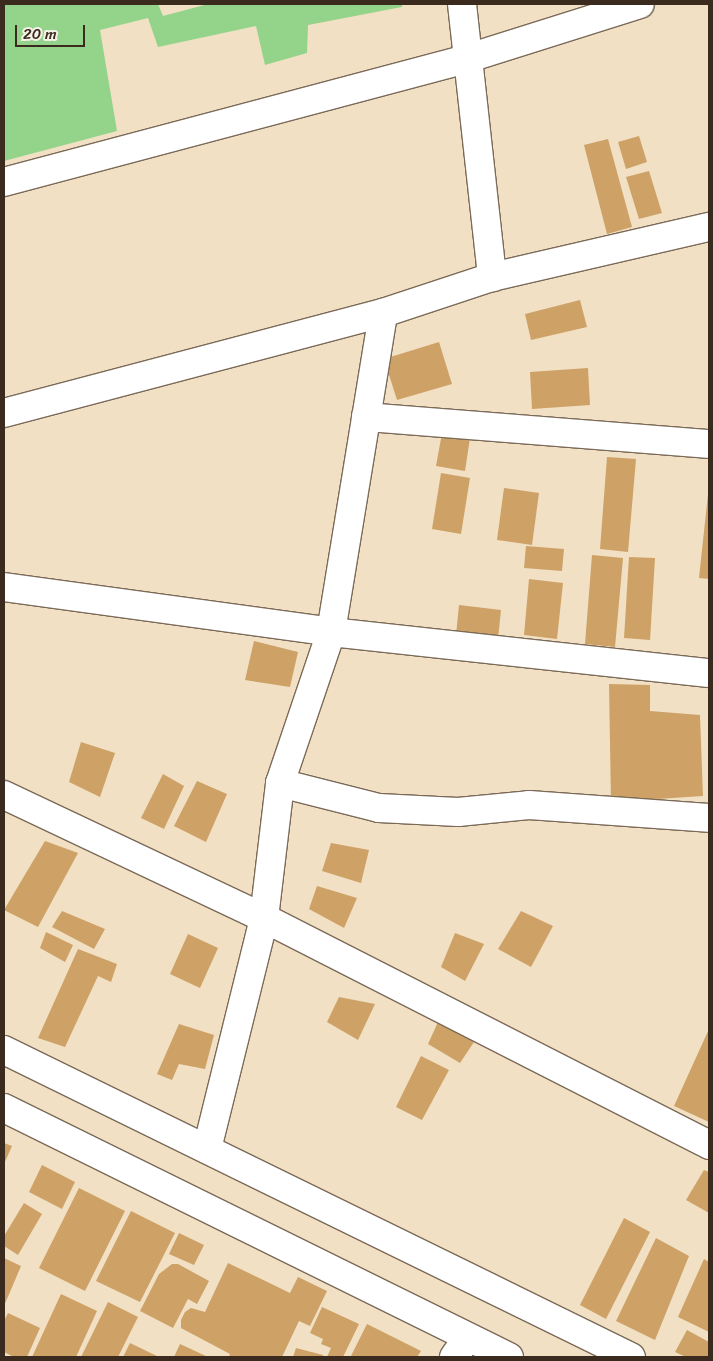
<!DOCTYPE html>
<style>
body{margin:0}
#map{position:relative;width:713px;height:1361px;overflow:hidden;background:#f1e0c4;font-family:Sriracha,sans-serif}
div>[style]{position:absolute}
.green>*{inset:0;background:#94d48a}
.building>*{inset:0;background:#cea166}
.roads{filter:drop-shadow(1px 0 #7b6a58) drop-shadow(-1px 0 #7b6a58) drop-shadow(0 1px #7b6a58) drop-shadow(0 -1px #7b6a58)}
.minor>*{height:28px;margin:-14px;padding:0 14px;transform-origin:14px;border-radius:14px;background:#fff}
.highway>*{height:28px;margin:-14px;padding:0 14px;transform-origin:14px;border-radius:14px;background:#fff}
span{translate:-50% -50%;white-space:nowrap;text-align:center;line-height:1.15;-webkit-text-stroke:5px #f7f3e8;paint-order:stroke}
.frame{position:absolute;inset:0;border:5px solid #3b2a1e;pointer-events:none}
.scale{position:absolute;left:15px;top:25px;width:70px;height:22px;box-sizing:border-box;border:2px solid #3b2a1e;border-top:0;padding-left:6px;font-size:15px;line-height:18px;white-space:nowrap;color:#3b2a1e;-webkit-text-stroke:4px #f7f3e8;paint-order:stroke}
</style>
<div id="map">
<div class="green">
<i style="clip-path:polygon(4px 4px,158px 4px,163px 16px,208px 4px,402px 4px,402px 7px,308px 25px,307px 53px,265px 65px,256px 26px,158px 47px,148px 18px,100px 30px,117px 131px,4px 161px)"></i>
</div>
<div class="building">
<i style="clip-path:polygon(639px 136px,647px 162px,626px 169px,618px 142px)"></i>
<i style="clip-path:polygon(608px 139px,632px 227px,607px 234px,584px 145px)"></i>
<i style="clip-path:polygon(649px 171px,662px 213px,639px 219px,626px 177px)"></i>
<i style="clip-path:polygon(580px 300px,587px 327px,531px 340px,525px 314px)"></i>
<i style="clip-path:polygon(439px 342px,452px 384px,397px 400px,384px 359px)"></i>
<i style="clip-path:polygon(588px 368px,590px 405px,532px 409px,530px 372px)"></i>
<i style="clip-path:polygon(442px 433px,470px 438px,465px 471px,436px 466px)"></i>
<i style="clip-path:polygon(607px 457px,636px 459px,628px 552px,600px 549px)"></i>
<i style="clip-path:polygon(441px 473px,470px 478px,461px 534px,432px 529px)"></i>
<i style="clip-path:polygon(504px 488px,539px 493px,532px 545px,497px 540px)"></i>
<i style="clip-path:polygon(708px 494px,709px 494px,709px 579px,699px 578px)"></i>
<i style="clip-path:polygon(526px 546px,564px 549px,562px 571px,524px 568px)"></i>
<i style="clip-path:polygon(592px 555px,623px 558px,615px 647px,585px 644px)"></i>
<i style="clip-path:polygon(629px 557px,655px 558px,650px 640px,624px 638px)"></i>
<i style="clip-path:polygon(529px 579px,563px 583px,557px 639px,524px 635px)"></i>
<i style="clip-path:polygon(459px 605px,501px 610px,498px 639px,456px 635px)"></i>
<i style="clip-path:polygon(254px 641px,298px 652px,290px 687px,245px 680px)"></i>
<i style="clip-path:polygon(609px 684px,650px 685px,650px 711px,700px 715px,703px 796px,611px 802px)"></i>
<i style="clip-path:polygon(81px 742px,115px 753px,100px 797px,69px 782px)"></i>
<i style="clip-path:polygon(163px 774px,184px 786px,164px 829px,141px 818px)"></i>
<i style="clip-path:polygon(197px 781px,227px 794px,206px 842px,174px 826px)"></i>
<i style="clip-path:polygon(45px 841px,78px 853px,38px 927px,4px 910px)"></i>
<i style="clip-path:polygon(331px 843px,369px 850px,361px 883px,322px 871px)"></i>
<i style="clip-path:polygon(317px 886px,357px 898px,344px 928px,309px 909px)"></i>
<i style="clip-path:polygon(62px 911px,105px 929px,94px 949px,52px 927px)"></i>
<i style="clip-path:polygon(521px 911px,553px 926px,531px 967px,498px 949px)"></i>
<i style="clip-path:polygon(46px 932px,73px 945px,65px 962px,40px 948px)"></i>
<i style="clip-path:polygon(455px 933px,484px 944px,465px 981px,441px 967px)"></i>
<i style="clip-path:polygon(188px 934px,218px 948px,200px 988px,170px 974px)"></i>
<i style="clip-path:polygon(78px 949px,117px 964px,111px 982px,98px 976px,65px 1047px,38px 1038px)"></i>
<i style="clip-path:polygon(339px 997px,375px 1004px,358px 1040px,327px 1022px)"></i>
<i style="clip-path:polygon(438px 1022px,474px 1042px,460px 1063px,428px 1044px)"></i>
<i style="clip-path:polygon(179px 1024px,214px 1035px,205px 1069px,179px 1064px,172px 1080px,157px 1074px)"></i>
<i style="clip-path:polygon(709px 1029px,709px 1122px,674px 1106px)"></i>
<i style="clip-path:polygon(421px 1056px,449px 1070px,422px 1120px,396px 1107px)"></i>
<i style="clip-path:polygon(4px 1143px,12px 1146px,4px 1164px)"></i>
<i style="clip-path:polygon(42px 1165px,75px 1182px,62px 1209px,29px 1192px)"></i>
<i style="clip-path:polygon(704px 1170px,709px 1172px,709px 1213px,686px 1200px)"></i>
<i style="clip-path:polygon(79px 1188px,125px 1211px,85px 1291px,39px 1268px)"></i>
<i style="clip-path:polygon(24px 1203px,42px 1214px,18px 1255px,4px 1246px,4px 1236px)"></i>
<i style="clip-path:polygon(131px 1211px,175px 1233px,140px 1302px,96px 1281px)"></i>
<i style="clip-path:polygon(624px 1218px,650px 1232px,606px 1319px,580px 1305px)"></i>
<i style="clip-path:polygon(179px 1233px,204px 1245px,194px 1265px,169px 1254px)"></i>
<i style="clip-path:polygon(656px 1238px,689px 1256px,655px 1340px,616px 1321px)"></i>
<i style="clip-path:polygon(4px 1258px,21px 1266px,4px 1306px)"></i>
<i style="clip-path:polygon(704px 1259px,709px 1262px,709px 1332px,678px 1317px)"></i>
<i style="clip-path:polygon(228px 1263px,290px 1293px,298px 1277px,327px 1291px,310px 1326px,299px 1321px,282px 1357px,229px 1357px,230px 1354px,181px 1328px,181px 1320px,185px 1312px,191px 1308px,205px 1312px)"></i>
<i style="clip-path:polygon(172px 1264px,178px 1264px,209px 1281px,197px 1304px,188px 1299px,173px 1328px,140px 1311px,159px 1274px)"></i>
<i style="clip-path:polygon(61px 1294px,97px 1311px,76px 1357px,32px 1357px)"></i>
<i style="clip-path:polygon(108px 1302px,138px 1317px,118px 1357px,81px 1357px)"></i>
<i style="clip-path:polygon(322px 1307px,359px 1324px,343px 1357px,327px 1357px,331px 1348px,321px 1344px,323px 1339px,310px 1333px)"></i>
<i style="clip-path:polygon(8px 1313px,40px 1328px,27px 1357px,14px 1357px,4px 1352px,4px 1321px)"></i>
<i style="clip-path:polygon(367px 1324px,421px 1351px,417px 1357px,354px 1357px,351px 1356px)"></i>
<i style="clip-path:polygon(687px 1330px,709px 1342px,709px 1357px,686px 1357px,675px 1352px)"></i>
<i style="clip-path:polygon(130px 1343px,159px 1357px,123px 1357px)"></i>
<i style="clip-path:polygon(180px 1344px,208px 1357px,174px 1357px)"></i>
<i style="clip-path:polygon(296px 1348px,323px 1355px,323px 1357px,293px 1357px)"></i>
</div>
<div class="roads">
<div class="minor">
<i style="left:462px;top:4px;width:275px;rotate:83.7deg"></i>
<i style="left:4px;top:182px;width:481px;rotate:-14.9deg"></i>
<i style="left:469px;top:58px;width:179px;rotate:-17.5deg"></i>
<i style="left:4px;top:413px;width:392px;rotate:-14.8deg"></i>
<i style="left:383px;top:313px;width:115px;rotate:-18.3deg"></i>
<i style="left:492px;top:277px;width:223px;rotate:-13deg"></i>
<i style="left:366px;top:417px;width:344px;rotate:4.5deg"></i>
<i style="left:4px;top:587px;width:330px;rotate:7.8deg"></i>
<i style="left:331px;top:632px;width:380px;rotate:6.2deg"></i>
<i style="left:280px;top:783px;width:102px;rotate:14.2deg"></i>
<i style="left:379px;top:808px;width:79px;rotate:2.9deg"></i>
<i style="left:458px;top:812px;width:71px;rotate:-5.6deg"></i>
<i style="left:529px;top:805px;width:180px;rotate:4.1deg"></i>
<i style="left:4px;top:795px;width:288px;rotate:25.3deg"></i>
<i style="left:264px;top:918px;width:500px;rotate:27deg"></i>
<i style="left:207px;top:1149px;width:238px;rotate:-76.1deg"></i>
<i style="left:264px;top:918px;width:136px;rotate:-83.2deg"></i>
<i style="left:280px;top:783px;width:159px;rotate:-71.3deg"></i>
<i style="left:331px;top:632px;width:323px;rotate:-80.7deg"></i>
<i style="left:454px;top:1357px;width:24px;rotate:-55deg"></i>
</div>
<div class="highway">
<i style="left:4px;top:1050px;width:698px;rotate:26.09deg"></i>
<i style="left:4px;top:1108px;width:563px;rotate:26.25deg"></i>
</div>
</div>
<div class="frame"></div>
<div class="scale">20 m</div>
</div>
